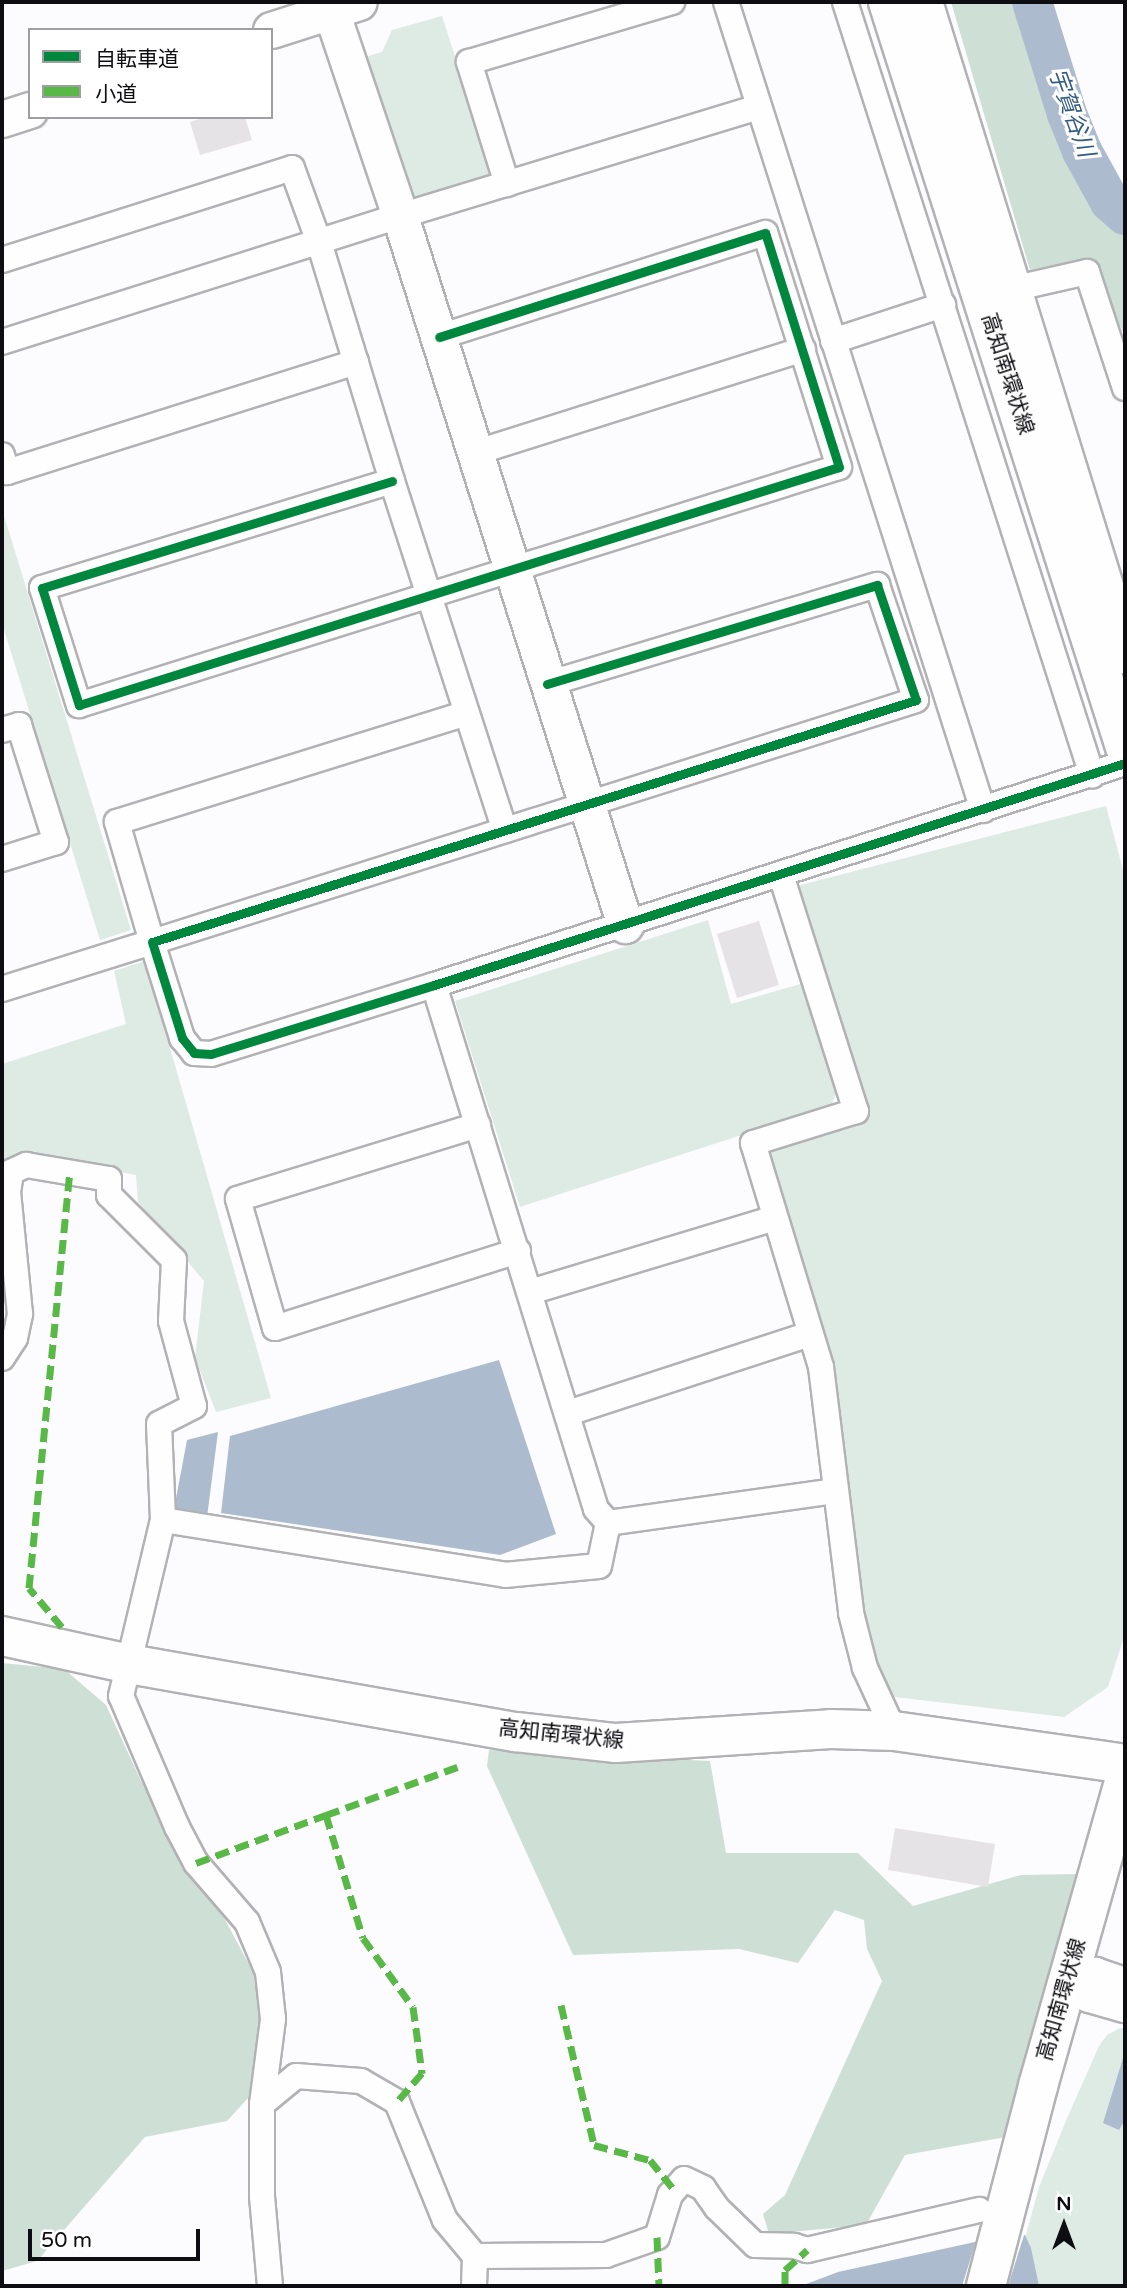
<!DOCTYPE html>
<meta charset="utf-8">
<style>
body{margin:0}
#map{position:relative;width:1127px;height:2288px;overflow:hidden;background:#fcfbfe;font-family:"Varela Round","Noto Sans JP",sans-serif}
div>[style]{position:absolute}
.green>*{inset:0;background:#ddebe4}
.forest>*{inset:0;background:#cee0d6}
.water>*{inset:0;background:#acbcce}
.pier>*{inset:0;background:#fcfbfe}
.river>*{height:40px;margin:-20px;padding:0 20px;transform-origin:20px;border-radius:20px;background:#acbcce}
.building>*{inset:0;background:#e5e3e6}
.roads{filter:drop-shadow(2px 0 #b2b2b5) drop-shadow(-2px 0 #b2b2b5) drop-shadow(0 2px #b2b2b5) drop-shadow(0 -2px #b2b2b5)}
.street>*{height:24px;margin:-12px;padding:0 12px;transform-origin:12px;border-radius:12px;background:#fffeff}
.secondary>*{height:35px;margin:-17.5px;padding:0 17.5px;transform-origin:17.5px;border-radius:17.5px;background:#fffeff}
.primary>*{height:38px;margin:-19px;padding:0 19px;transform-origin:19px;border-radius:19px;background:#fffeff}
.quiet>*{height:7px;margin-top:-3.5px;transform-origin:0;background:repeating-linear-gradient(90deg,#58b947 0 14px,transparent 0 21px)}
.cycleway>*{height:9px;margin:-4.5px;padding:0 4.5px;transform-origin:4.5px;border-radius:4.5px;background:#00873e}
span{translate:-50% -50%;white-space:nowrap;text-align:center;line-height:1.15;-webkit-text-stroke:6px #fff;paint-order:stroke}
.street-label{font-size:21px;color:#0e0d11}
.water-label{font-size:23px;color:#345b80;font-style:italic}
.frame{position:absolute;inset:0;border:4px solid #0e0d11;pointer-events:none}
.legend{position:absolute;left:28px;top:28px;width:245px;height:91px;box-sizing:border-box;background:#fff;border:2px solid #9f9ea0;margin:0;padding:9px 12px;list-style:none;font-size:21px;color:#0e0d11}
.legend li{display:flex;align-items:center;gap:14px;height:35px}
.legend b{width:35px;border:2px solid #9f9ea0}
.north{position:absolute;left:1029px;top:2190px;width:70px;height:70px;-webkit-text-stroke:5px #fff;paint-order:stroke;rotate:0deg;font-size:19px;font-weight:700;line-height:28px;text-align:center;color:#0e0d11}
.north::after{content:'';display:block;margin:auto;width:24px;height:32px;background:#0e0d11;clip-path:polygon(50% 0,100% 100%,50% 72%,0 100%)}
.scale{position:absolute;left:28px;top:2229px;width:172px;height:32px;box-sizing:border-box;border:4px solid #0e0d11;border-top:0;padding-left:9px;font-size:21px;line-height:24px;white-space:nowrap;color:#0e0d11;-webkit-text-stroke:5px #fff;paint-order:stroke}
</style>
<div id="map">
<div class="green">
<i style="clip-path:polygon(442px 16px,494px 178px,405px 206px,359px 59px,382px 52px,392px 30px)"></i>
<i style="clip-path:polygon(2px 509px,131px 930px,100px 940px,2px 623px)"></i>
<i style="clip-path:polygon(1106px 806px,1125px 877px,1125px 1634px,1108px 1687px,1064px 1717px,895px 1697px,879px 1683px,861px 1592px,831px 1370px,766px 1150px,867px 1114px,797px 886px)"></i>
<i style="clip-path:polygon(708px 920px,731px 1004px,804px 983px,839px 1086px,831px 1106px,520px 1207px,455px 1001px)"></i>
<i style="clip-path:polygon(145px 961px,271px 1398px,216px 1412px,195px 1358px,204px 1281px,138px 1202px,136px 1175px,36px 1156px,2px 1172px,2px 1064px,126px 1024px,114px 971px)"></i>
<i style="clip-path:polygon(1120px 2028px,1125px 2028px,1125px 2286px,1012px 2286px,1039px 2187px,1068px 2116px,1099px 2046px,1107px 2035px)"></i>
</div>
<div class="forest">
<i style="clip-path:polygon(951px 2px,1024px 2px,1061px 126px,1104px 210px,1125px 227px,1125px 335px,1083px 259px,1030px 270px)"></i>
<i style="clip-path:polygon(2px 1663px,64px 1669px,106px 1705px,142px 1783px,204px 1880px,253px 1972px,263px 2030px,263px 2082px,227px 2121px,145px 2137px,37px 2261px,2px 2271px)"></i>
<i style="clip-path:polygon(489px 1750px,710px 1761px,726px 1853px,858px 1853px,913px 1906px,1021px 1875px,1076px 1874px,1006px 2137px,905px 2155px,866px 2225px,769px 2234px,763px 2214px,785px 2195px,882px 1981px,867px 1949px,864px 1920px,835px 1910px,798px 1963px,739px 1949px,573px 1955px,487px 1766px)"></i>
</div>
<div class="water">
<i style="clip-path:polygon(499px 1360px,556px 1534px,500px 1555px,221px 1513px,230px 1436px)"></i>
<i style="clip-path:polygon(218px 1432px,207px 1517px,174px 1509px,187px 1440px)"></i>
<i style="clip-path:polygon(1123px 2058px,1125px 2120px,1119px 2130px,1103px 2123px)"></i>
<i style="clip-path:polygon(1025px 2235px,1031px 2248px,1039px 2286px,801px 2286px,838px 2272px,975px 2242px)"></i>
</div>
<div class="pier">
<i style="clip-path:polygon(1025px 2232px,1008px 2286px,962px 2286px,977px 2238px)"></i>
</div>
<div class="river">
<i style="left:1032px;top:2px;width:117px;rotate:72.6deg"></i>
<i style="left:1067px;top:114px;width:40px;rotate:68deg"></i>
<i style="left:1082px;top:151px;width:58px;rotate:61.2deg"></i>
<i style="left:1110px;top:202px;width:20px;rotate:41deg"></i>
</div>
<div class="building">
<i style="clip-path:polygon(206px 117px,245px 117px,252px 140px,200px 155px,190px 122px)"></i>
<i style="clip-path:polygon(759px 921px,779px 985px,737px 998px,717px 934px)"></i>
<i style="clip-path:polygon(895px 1828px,995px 1844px,988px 1887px,888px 1870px)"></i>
</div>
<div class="roads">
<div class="street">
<i style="left:726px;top:2px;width:848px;rotate:72.36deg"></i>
<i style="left:845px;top:2px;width:812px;rotate:72.28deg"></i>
<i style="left:507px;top:184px;width:128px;rotate:-107.3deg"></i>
<i style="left:469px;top:62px;width:212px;rotate:-16.5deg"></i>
<i style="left:2px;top:260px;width:304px;rotate:-17.6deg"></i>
<i style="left:292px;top:168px;width:79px;rotate:70deg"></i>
<i style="left:319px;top:242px;width:250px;rotate:73deg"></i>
<i style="left:392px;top:481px;width:367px;rotate:72.1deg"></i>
<i style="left:1012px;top:289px;width:77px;rotate:-12.8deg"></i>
<i style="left:1087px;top:272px;width:122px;rotate:71.9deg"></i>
<i style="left:833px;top:341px;width:116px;rotate:-18.1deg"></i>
<i style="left:2px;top:342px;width:417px;rotate:-17.6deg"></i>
<i style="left:400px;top:216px;width:374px;rotate:-16.9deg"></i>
<i style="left:474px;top:453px;width:345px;rotate:-17.5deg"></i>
<i style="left:2px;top:455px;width:18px;rotate:74deg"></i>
<i style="left:7px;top:472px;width:366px;rotate:-17.5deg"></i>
<i style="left:392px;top:481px;width:366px;rotate:163deg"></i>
<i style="left:42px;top:588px;width:123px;rotate:72.5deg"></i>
<i style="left:79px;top:705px;width:796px;rotate:-17.39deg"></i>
<i style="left:839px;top:467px;width:245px;rotate:-107.5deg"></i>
<i style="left:765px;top:233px;width:342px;rotate:162.3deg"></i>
<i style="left:547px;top:684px;width:345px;rotate:-16.7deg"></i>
<i style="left:877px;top:585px;width:121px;rotate:71.3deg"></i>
<i style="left:916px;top:700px;width:801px;rotate:162.42deg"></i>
<i style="left:152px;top:942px;width:101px;rotate:72.6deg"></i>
<i style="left:182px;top:1038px;width:19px;rotate:51deg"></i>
<i style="left:194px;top:1053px;width:17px;rotate:3deg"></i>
<i style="left:211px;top:1054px;width:233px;rotate:-17.2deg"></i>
<i style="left:434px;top:985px;width:726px;rotate:-17.81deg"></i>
<i style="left:2px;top:730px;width:18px;rotate:-16deg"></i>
<i style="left:19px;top:725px;width:123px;rotate:72.5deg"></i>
<i style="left:56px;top:842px;width:57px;rotate:162.5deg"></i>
<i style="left:781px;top:875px;width:248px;rotate:72.4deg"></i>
<i style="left:856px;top:1111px;width:108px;rotate:162.7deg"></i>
<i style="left:753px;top:1143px;width:234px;rotate:73.1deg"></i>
<i style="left:821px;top:1367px;width:248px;rotate:83deg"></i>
<i style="left:851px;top:1613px;width:57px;rotate:75.7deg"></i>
<i style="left:865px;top:1668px;width:69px;rotate:65.3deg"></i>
<i style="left:434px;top:985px;width:548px;rotate:72.82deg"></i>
<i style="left:596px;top:1509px;width:18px;rotate:49deg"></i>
<i style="left:608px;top:1523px;width:229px;rotate:-8deg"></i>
<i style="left:2px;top:989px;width:157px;rotate:-17.4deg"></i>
<i style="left:152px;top:942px;width:125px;rotate:-106.3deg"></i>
<i style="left:117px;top:822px;width:366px;rotate:-17.3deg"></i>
<i style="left:478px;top:1125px;width:251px;rotate:162.9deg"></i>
<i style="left:238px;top:1199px;width:134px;rotate:74deg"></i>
<i style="left:275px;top:1328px;width:255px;rotate:-17.6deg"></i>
<i style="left:530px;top:1292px;width:256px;rotate:-16.8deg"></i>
<i style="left:2px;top:1358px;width:24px;rotate:-57deg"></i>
<i style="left:15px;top:1338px;width:25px;rotate:-78deg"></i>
<i style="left:20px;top:1314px;width:123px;rotate:-95.6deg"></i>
<i style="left:8px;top:1192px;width:20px;rotate:-81deg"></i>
<i style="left:11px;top:1172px;width:17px;rotate:-25deg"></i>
<i style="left:26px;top:1165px;width:84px;rotate:9.6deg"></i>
<i style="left:109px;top:1179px;width:16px;rotate:90deg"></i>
<i style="left:109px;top:1195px;width:92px;rotate:45deg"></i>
<i style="left:174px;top:1260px;width:61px;rotate:92.8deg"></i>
<i style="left:171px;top:1321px;width:88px;rotate:74.9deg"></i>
<i style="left:194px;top:1406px;width:39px;rotate:153deg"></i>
<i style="left:159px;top:1424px;width:96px;rotate:87.6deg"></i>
<i style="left:568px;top:1413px;width:255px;rotate:-18.1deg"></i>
<i style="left:1069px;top:1976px;width:28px;rotate:-13deg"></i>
<i style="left:1096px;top:1970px;width:31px;rotate:19deg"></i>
<i style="left:262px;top:2104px;width:44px;rotate:-39.5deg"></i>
<i style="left:296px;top:2076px;width:65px;rotate:4.4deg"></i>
<i style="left:361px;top:2081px;width:42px;rotate:30.3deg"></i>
<i style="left:397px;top:2102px;width:127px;rotate:67.9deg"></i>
<i style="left:445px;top:2220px;width:47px;rotate:50.2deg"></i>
<i style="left:475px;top:2256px;width:131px;rotate:-0.4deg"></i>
<i style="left:606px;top:2255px;width:54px;rotate:-19.4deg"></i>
<i style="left:657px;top:2237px;width:44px;rotate:-72.8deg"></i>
<i style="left:670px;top:2195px;width:21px;rotate:-49deg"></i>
<i style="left:684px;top:2179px;width:21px;rotate:25deg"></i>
<i style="left:703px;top:2188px;width:24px;rotate:55deg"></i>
<i style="left:717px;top:2208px;width:53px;rotate:44.2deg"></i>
<i style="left:755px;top:2245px;width:39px;rotate:1deg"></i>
<i style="left:794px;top:2246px;width:14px;rotate:17deg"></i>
<i style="left:807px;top:2250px;width:177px;rotate:-13.1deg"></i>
<i style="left:270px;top:2286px;width:90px;rotate:-95.1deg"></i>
<i style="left:262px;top:2196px;width:92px;rotate:-90deg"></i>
<i style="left:262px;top:2104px;width:86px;rotate:-82.6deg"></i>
<i style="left:273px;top:2019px;width:47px;rotate:-96.1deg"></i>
<i style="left:268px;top:1972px;width:54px;rotate:-112.8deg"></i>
<i style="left:247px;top:1922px;width:78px;rotate:-130.8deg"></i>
<i style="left:196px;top:1863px;width:41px;rotate:-117.8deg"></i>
<i style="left:177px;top:1827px;width:142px;rotate:-113.1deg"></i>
<i style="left:121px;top:1696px;width:181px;rotate:-76.6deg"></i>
<i style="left:163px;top:1520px;width:346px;rotate:9.1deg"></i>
<i style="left:505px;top:1575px;width:94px;rotate:-5.5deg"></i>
<i style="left:599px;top:1566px;width:44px;rotate:-78.2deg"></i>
<i style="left:474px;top:2286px;width:30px;rotate:-88deg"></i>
</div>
<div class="secondary">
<i style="left:328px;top:2px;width:226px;rotate:71.4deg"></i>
<i style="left:400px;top:216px;width:744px;rotate:72.39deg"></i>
<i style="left:271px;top:30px;width:92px;rotate:-17.7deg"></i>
<i style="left:2px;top:119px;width:29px;rotate:-18deg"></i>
<i style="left:1069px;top:1976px;width:27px;rotate:42deg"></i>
<i style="left:1089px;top:1994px;width:37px;rotate:16deg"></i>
</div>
<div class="primary">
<i style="left:888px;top:2px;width:782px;rotate:72.35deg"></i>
<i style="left:923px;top:2px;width:683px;rotate:72.79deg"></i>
<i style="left:2px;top:1636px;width:130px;rotate:12.4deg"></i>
<i style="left:129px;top:1664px;width:393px;rotate:10deg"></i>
<i style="left:516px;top:1732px;width:101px;rotate:6.3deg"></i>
<i style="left:616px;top:1743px;width:215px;rotate:-3.7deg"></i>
<i style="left:831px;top:1729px;width:63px;rotate:1.8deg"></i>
<i style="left:894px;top:1731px;width:233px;rotate:8.1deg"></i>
<i style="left:986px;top:2286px;width:207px;rotate:-75.4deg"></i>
<i style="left:1038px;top:2086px;width:319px;rotate:-74.2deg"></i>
</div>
</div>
<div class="quiet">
<i style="left:62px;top:1627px;width:51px;rotate:-130.2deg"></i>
<i style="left:29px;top:1588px;width:417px;rotate:-84.4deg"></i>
<i style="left:326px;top:1815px;width:143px;rotate:-20.1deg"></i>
<i style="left:196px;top:1863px;width:139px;rotate:-20.3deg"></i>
<i style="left:326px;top:1815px;width:128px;rotate:73.3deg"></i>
<i style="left:363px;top:1938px;width:85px;rotate:54.1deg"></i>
<i style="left:413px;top:2007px;width:67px;rotate:82.2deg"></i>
<i style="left:422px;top:2073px;width:38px;rotate:131deg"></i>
<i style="left:561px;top:2005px;width:144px;rotate:76.7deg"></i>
<i style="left:594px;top:2145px;width:58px;rotate:15deg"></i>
<i style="left:650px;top:2160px;width:38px;rotate:51deg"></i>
<i style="left:657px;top:2237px;width:49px;rotate:87.7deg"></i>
<i style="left:785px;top:2286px;width:16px;rotate:-90deg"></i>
<i style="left:785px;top:2270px;width:30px;rotate:-42deg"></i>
</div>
<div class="cycleway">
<i style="left:392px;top:481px;width:366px;rotate:163deg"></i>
<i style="left:42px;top:588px;width:123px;rotate:72.5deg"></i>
<i style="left:79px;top:705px;width:796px;rotate:-17.39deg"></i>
<i style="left:839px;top:467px;width:245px;rotate:-107.5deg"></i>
<i style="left:765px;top:233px;width:342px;rotate:162.3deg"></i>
<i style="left:547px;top:684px;width:345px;rotate:-16.7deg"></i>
<i style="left:877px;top:585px;width:121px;rotate:71.3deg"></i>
<i style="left:916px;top:700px;width:801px;rotate:162.42deg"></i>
<i style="left:152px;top:942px;width:101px;rotate:72.6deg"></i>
<i style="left:182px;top:1038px;width:19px;rotate:51deg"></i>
<i style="left:194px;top:1053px;width:17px;rotate:3deg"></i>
<i style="left:211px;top:1054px;width:233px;rotate:-17.2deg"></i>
<i style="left:434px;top:985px;width:726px;rotate:-17.81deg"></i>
</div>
<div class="street-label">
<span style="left:1007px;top:374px;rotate:72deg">高知南環状線</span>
<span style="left:561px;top:1735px;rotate:6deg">高知南環状線</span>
<span style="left:1062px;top:2000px;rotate:-74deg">高知南環状線</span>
</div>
<div class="water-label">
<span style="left:1071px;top:113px;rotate:70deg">宇賀谷川</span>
</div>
<div class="frame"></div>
<ul class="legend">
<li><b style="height:9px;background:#00873e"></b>自転車道</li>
<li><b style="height:9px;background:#58b947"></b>小道</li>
</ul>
<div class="north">N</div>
<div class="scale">50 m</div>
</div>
